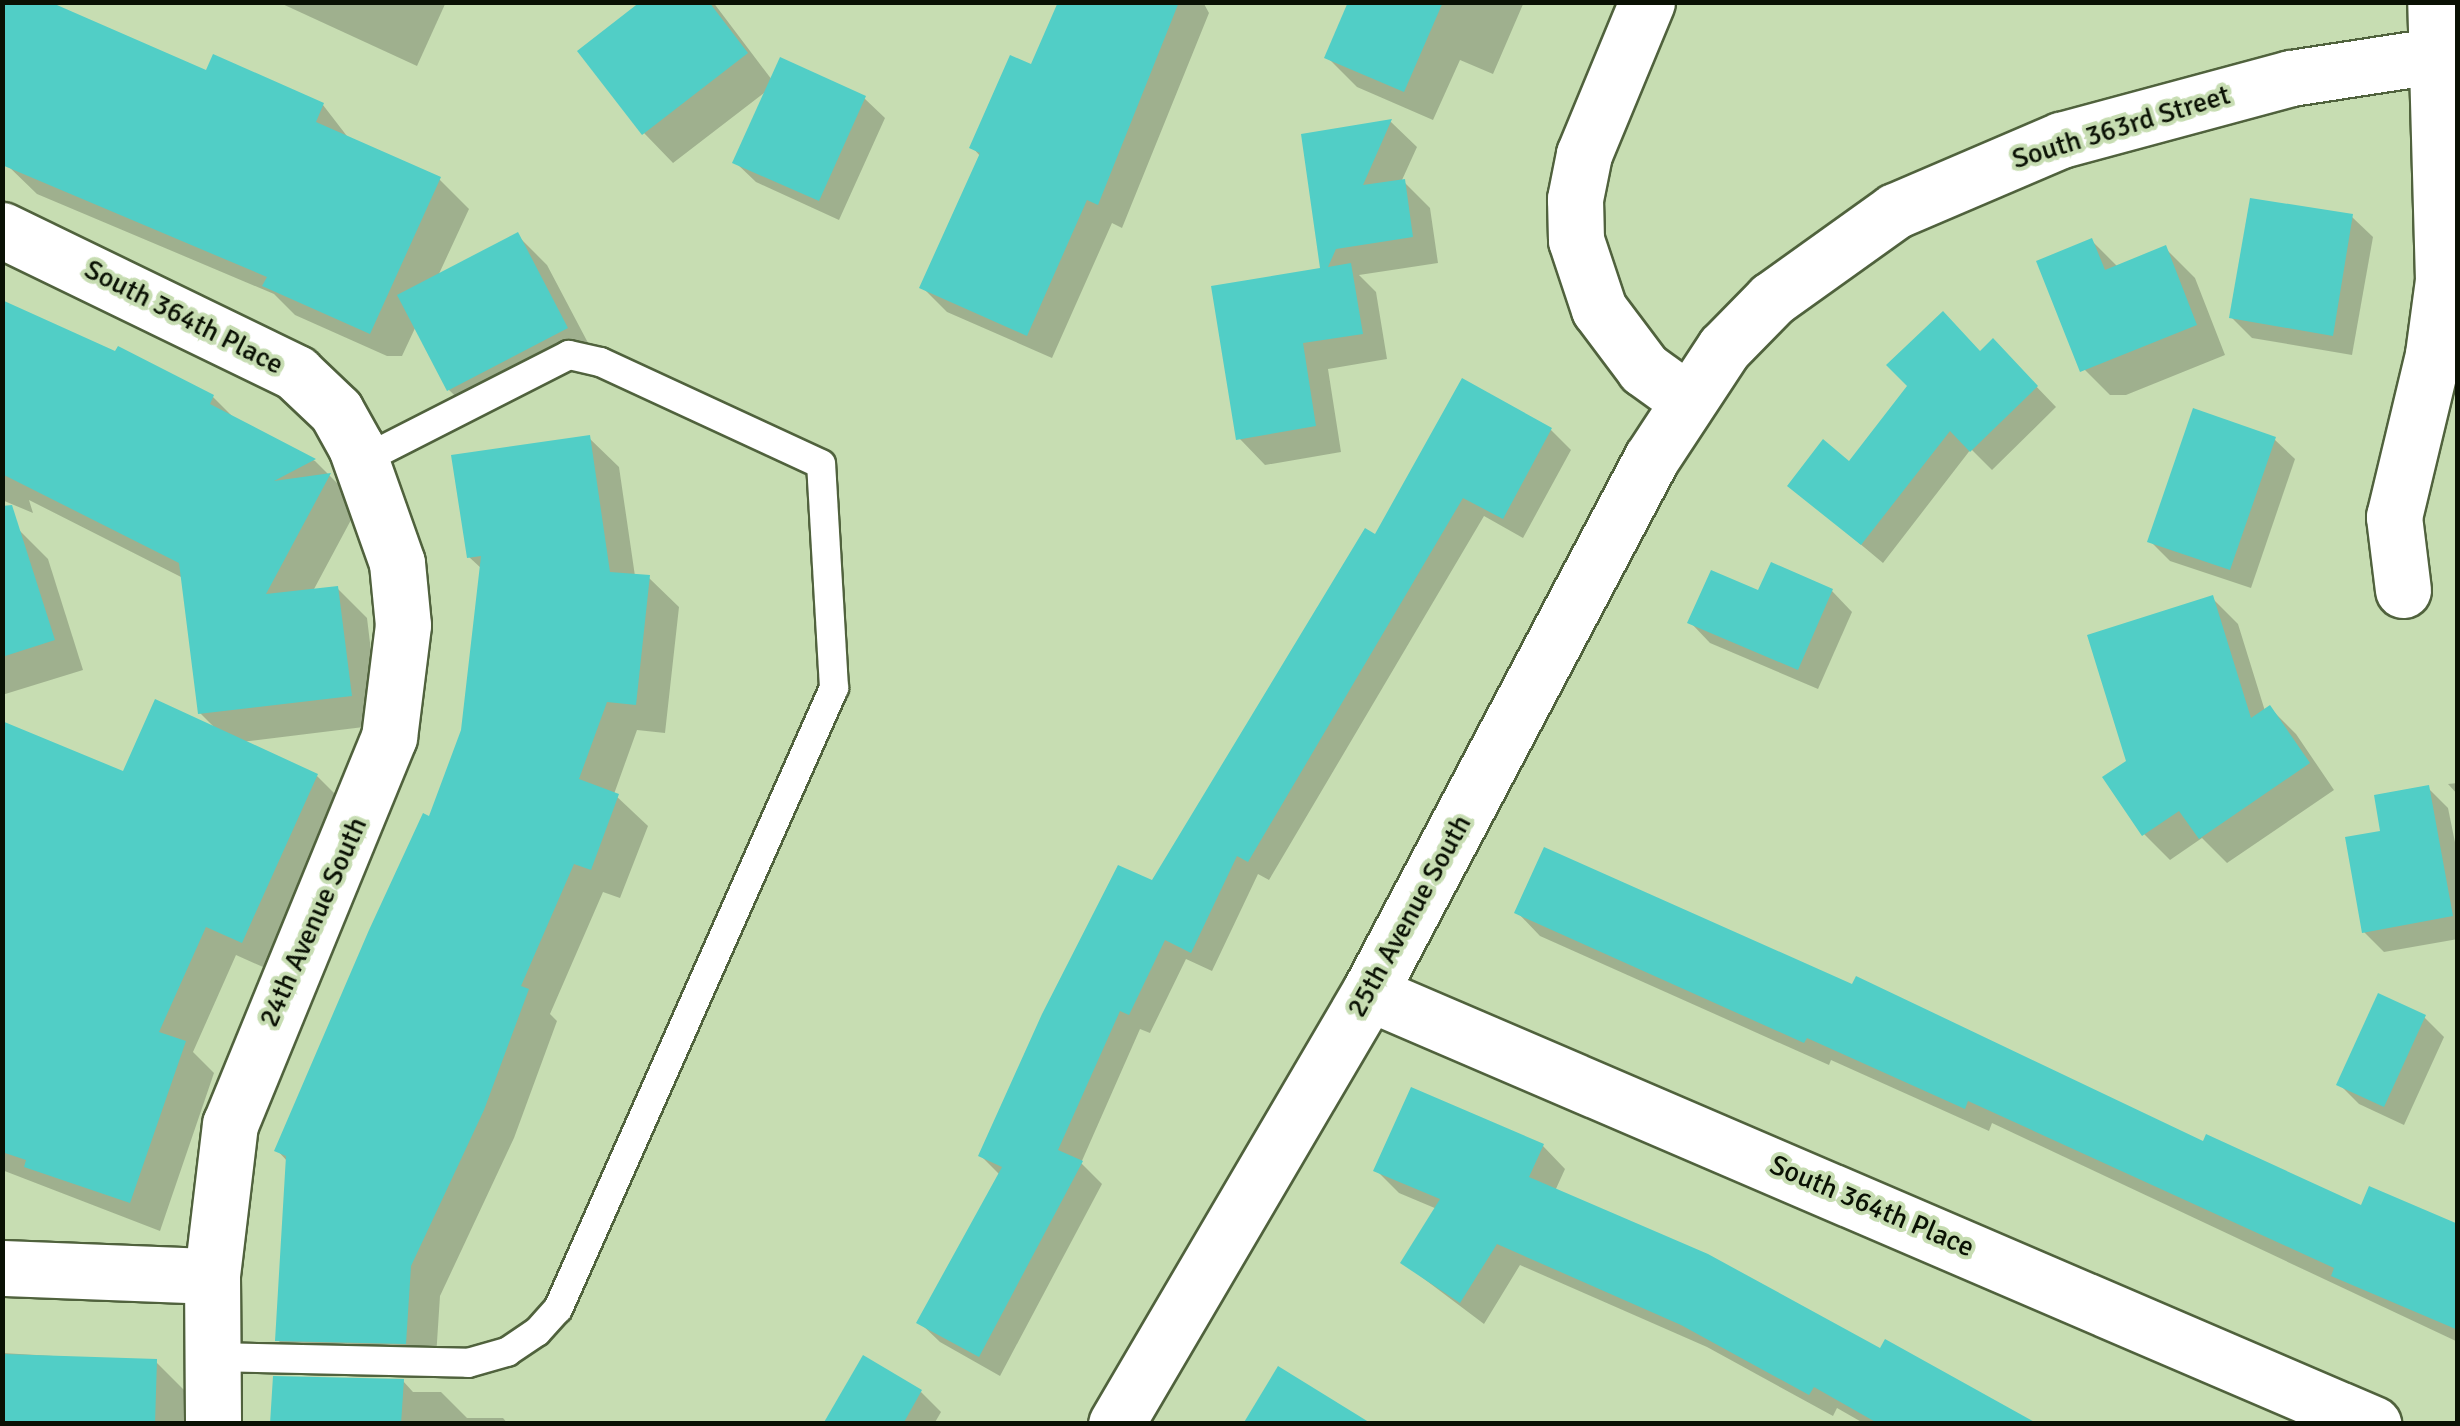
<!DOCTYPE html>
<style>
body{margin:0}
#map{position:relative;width:2460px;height:1426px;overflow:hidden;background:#c7ddb2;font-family:Signika,sans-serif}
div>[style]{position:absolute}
.shadow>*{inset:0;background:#0003}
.building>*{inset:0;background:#51cec6}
.roads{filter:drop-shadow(2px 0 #50623d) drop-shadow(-2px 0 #50623d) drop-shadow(0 2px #50623d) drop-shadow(0 -2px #50623d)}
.service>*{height:28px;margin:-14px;padding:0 14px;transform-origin:14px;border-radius:14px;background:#fff}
.minor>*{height:55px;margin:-27.5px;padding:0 27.5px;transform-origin:27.5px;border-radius:27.5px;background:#fff}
span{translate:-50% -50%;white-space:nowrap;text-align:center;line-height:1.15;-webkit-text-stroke:8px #c7ddb2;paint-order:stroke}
.street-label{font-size:28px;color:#0a1104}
.frame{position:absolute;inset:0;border:5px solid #0a1104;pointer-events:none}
</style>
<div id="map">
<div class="shadow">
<i style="clip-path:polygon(278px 2px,446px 2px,417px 66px)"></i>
<i style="clip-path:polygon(644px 2px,713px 2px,772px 80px,864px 98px,885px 118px,839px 220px,756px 182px,735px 162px,768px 90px,673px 163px,644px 133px)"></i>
<i style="clip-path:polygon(1061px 2px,1203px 2px,1209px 13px,1122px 228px,1112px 223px,1052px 358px,947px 312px,922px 287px,981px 157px,972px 147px,1032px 67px)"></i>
<i style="clip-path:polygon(1351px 2px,1524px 2px,1493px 74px,1460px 60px,1433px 120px,1357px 87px,1327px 57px)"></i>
<i style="clip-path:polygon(207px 74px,323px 105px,350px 140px,439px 179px,469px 209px,438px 276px,517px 235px,547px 265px,596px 358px,479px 419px,449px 390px,416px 326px,402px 356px,387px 356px,295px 315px,274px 294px,37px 194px,7px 165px)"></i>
<i style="clip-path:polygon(1391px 122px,1417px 147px,1402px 180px,1430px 208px,1438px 263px,1359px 275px,1376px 292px,1387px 359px,1328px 369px,1341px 452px,1265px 465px,1239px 438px,1323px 270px,1304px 136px)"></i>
<i style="clip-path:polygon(2352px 217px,2373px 237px,2352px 355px,2252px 338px,2232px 318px)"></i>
<i style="clip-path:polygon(2092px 241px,2118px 267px,2165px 248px,2195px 278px,2225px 355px,2126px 395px,2110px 395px,2080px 365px)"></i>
<i style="clip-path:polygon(2px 301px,213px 397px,237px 421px,315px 461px,359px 505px,313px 591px,337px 588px,367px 618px,380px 725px,241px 742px,317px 776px,347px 806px,272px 971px,236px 955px,193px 1052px,214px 1073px,160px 1231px,2px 1170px,2px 724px,124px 774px,216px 729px,200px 713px,183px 578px,29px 500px,33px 513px,2px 500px)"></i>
<i style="clip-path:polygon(1981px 354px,2013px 362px,2056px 407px,1992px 470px,1971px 449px,1883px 563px,1791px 486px,1850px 464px)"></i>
<i style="clip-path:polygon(1463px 381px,1551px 430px,1571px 450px,1523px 538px,1484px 516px,1269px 880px,1258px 874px,1212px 971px,1186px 959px,1150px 1033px,1140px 1029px,1081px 1163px,1102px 1184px,1000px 1376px,940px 1342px,919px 1322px,1000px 1175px,981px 1156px,1376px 538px)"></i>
<i style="clip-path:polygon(589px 438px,619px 467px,635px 576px,649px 578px,679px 607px,665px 733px,637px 730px,614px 794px,648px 826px,620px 898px,603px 892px,550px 1014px,557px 1021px,514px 1138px,440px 1296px,435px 1373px,307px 1370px,278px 1340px,288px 1162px,277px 1150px,431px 819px,463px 731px,482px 569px,469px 557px)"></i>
<i style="clip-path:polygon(2274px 439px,2295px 459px,2251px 588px,2170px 561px,2150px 541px)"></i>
<i style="clip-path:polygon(18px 529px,48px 559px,83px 670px,2px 695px,2px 534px)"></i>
<i style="clip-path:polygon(1832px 591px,1852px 612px,1818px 689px,1710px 643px,1690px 622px,1759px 593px)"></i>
<i style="clip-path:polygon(2212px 598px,2238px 624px,2265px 711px,2270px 708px,2296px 734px,2334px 790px,2227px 863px,2202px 838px,2170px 860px,2144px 834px,2129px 762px)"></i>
<i style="clip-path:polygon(2458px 783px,2458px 795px,2448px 784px)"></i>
<i style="clip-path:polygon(2428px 788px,2448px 808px,2458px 857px,2458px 939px,2384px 952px,2364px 932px,2382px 833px)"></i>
<i style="clip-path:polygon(1517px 912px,2204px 1144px,2363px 1208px,2458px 1226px,2458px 1342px,1992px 1123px,1989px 1131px,1831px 1060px,1829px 1065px,1540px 936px)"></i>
<i style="clip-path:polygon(2424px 1017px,2444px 1037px,2404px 1125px,2359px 1104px,2339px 1084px)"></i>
<i style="clip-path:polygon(1543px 1146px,1565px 1169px,1555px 1191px,2022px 1424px,1865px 1424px,1837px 1408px,1833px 1416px,1707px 1347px,1520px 1265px,1484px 1324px,1403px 1263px,1437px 1209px,1399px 1193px,1376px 1170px)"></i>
<i style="clip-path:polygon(2px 1353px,156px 1362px,186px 1392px,184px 1424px,2px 1424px)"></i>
<i style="clip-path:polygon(403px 1381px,413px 1392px,441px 1392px,467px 1418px,503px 1418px,508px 1424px,273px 1424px)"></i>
<i style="clip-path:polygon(921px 1392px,941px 1412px,934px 1424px,826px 1424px)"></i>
</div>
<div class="building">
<i style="clip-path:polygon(2px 2px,50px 2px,206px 70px,213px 54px,324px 103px,316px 122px,441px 177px,370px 334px,262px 286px,267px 277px,2px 165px)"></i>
<i style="clip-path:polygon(640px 2px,709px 2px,748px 53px,642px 135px,577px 51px)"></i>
<i style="clip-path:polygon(1058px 2px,1179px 2px,1098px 205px,1087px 200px,1027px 336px,919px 288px,980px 153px,969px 148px,1010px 55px,1031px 64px)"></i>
<i style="clip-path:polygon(1348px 2px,1443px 2px,1404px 92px,1324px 58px)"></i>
<i style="clip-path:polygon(780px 57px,866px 96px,819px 201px,732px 163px)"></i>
<i style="clip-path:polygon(1392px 119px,1363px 185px,1405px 179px,1413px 237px,1336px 249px,1328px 267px,1351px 263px,1363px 334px,1303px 343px,1316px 426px,1236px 440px,1211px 286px,1320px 268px,1301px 134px)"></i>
<i style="clip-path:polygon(2250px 198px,2353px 214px,2333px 336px,2229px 318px)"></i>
<i style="clip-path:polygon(518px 232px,568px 328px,447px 391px,397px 295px)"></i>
<i style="clip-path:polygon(2092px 238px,2105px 270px,2166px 245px,2197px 325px,2080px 372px,2036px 261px)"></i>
<i style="clip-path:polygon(2px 300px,115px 351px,118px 346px,214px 395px,210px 404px,316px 459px,274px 481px,331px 473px,266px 594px,338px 586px,352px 696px,198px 714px,179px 563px,2px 474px)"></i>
<i style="clip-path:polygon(1943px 311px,1980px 351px,1993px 338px,2038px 386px,1970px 452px,1950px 431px,1861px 545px,1787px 486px,1823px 439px,1849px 461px,1907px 386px,1886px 365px)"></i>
<i style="clip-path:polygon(1462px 378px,1552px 428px,1503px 519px,1463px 498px,1248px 862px,1237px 856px,1191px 953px,1165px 940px,1129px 1015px,1120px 1011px,1058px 1150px,1083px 1161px,979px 1357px,916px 1323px,1002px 1167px,978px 1156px,1042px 1014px,1118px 865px,1152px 880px,1365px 528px,1375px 534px)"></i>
<i style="clip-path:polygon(2193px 408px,2276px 437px,2230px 570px,2147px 542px)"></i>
<i style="clip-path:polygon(590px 435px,610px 572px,650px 575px,636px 705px,607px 702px,579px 779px,619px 794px,591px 870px,574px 864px,521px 986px,529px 989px,484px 1110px,411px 1266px,406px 1344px,275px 1341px,286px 1156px,274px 1151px,369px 930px,423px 813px,429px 816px,461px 730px,481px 556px,467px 558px,451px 455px)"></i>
<i style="clip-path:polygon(12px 505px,55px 640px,2px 657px,2px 506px)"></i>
<i style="clip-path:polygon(1771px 562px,1833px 589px,1798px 670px,1687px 623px,1711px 570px,1758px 590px)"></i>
<i style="clip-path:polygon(2213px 595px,2251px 718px,2270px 705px,2310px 763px,2199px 839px,2179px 811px,2142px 836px,2102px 777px,2126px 761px,2087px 635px)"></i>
<i style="clip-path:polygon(155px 699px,318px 774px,242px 943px,206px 927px,159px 1032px,186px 1041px,130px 1203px,24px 1167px,26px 1160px,2px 1152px,2px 721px,123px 771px)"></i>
<i style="clip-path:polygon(2429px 785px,2453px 916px,2362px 933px,2345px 837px,2380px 831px,2374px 795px)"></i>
<i style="clip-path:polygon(1544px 847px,1852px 984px,1856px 976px,2203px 1141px,2206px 1134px,2361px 1205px,2369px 1186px,2458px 1224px,2458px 1330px,2331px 1276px,2334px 1268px,1968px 1101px,1965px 1109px,1807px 1038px,1804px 1043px,1514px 913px)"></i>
<i style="clip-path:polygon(2378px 993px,2426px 1015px,2384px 1107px,2336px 1085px)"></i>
<i style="clip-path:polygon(1411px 1087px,1544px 1144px,1529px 1177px,1708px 1254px,1880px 1348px,1885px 1339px,2038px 1424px,1879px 1424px,1814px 1387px,1809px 1395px,1681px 1325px,1497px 1244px,1460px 1303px,1400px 1263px,1440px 1199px,1373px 1171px)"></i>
<i style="clip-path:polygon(2px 1354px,157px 1359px,155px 1424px,2px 1424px)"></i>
<i style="clip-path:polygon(863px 1355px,922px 1390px,903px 1424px,823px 1424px)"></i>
<i style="clip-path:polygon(1278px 1366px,1372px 1424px,1243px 1424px)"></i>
<i style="clip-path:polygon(273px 1376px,404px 1379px,401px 1424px,270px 1424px)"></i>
</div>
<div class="roads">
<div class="service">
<i style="left:213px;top:1357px;width:255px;rotate:1.3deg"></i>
<i style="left:468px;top:1363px;width:41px;rotate:-15.8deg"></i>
<i style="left:507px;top:1352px;width:36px;rotate:-34deg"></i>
<i style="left:537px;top:1332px;width:31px;rotate:-48deg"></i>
<i style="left:558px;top:1309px;width:680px;rotate:-66.04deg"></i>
<i style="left:834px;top:688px;width:224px;rotate:-93.3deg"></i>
<i style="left:821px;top:464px;width:243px;rotate:-155.2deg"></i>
<i style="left:600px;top:362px;width:32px;rotate:-167deg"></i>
<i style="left:569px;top:355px;width:233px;rotate:153deg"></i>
</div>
<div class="minor">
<i style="left:1647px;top:2px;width:165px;rotate:112.5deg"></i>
<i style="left:1584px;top:154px;width:46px;rotate:101.3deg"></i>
<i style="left:1575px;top:199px;width:41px;rotate:88.6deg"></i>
<i style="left:1576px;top:240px;width:73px;rotate:71.6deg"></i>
<i style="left:1599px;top:309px;width:75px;rotate:53.1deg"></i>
<i style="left:1644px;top:369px;width:53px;rotate:35.8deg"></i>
<i style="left:2px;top:230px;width:327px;rotate:25.9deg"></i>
<i style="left:296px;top:373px;width:55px;rotate:43.5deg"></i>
<i style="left:336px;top:411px;width:41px;rotate:60.9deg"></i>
<i style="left:356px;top:447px;width:123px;rotate:70.5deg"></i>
<i style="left:397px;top:563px;width:62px;rotate:84.5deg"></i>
<i style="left:403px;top:625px;width:113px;rotate:97.1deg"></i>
<i style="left:389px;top:737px;width:418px;rotate:112.3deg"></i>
<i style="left:230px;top:1124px;width:153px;rotate:96.8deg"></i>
<i style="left:212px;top:1276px;width:148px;rotate:89.6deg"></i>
<i style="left:2403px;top:590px;width:74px;rotate:-97deg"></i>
<i style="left:2394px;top:517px;width:168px;rotate:-76.5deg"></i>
<i style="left:2433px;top:354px;width:75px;rotate:-82.3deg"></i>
<i style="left:2443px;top:280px;width:278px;rotate:-91.6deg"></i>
<i style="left:1369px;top:993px;width:1093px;rotate:23.23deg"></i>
<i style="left:2px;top:1268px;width:210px;rotate:2.2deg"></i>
<i style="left:1116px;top:1424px;width:500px;rotate:-59.6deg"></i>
<i style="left:1369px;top:993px;width:604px;rotate:-62.16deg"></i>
<i style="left:1651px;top:459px;width:133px;rotate:-56.7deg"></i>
<i style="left:1724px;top:348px;width:69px;rotate:-45.6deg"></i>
<i style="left:1772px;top:299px;width:151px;rotate:-35.6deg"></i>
<i style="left:1895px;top:211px;width:181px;rotate:-23.2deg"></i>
<i style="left:2061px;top:140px;width:238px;rotate:-15.1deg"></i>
<i style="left:2291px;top:78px;width:169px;rotate:-8.8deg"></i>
</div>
</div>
<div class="street-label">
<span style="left:2121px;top:127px;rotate:-17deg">South 363rd Street</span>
<span style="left:184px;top:317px;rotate:27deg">South 364th Place</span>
<span style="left:1409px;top:916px;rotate:-61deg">25th Avenue South</span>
<span style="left:313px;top:922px;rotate:-66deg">24th Avenue South</span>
<span style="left:1872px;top:1206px;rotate:23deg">South 364th Place</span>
</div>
<div class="frame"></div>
</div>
